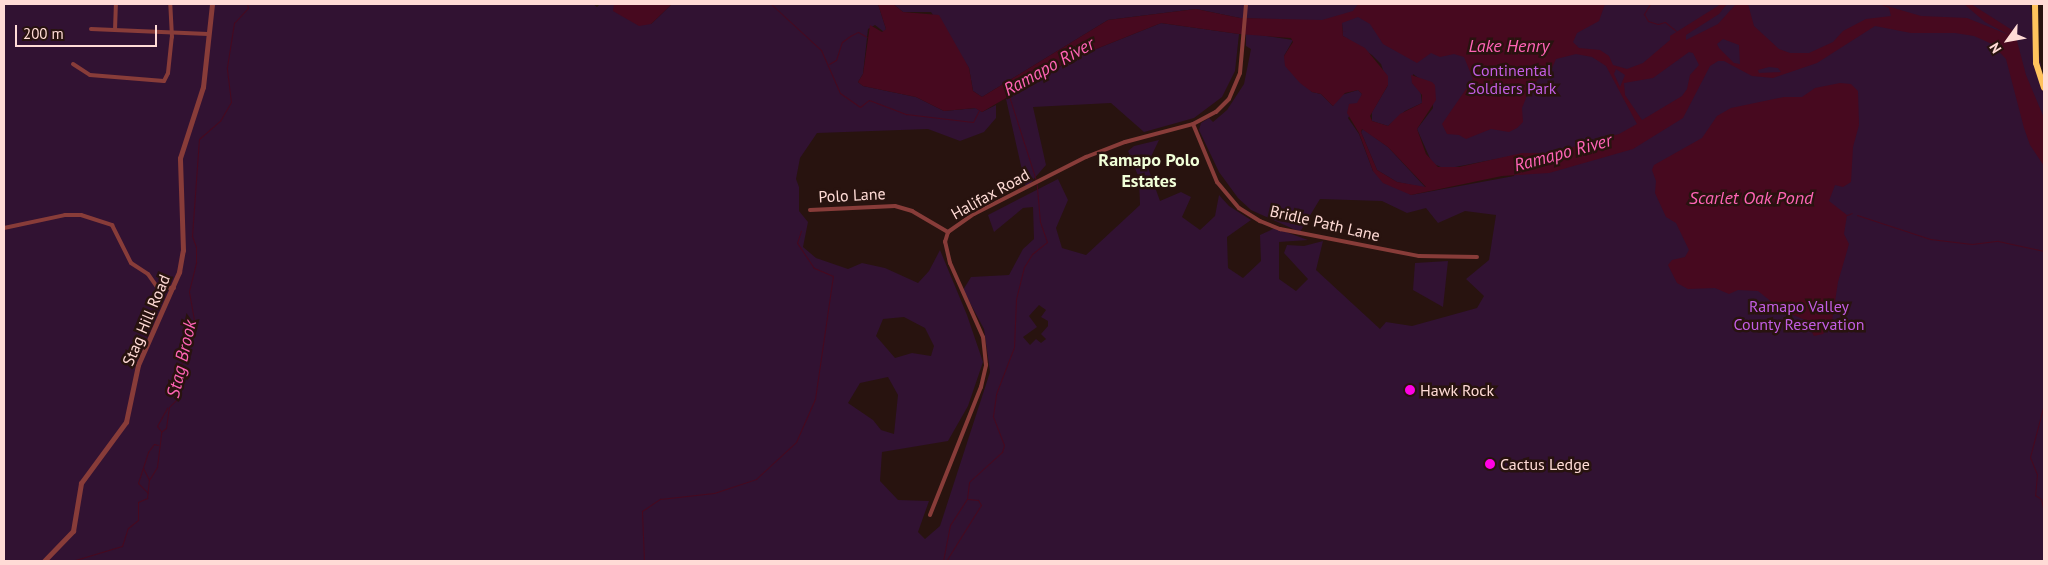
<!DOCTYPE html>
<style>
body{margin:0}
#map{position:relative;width:2048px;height:565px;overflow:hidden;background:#28130f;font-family:"PT Sans",sans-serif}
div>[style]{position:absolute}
.green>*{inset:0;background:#311232}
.water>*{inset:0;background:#47091f}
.stream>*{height:1px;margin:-0.5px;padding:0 0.5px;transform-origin:0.5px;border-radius:0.5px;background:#47091f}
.minor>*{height:4px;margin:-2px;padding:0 2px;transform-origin:2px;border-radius:2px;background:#883c39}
.tertiary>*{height:5px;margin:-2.5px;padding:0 2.5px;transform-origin:2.5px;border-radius:2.5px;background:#883c39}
.primary>*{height:6px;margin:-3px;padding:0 3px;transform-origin:3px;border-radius:3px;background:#ffc35d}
.dots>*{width:14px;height:14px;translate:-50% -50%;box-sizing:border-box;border:2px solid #28130f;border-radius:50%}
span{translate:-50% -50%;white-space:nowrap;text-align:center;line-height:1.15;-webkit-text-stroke:5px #28130f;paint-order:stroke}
.park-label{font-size:16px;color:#c35ee3}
.street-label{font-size:16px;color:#ffdbd6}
.poi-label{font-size:16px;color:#ffdbd6}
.left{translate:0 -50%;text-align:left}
.water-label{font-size:18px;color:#ff64b6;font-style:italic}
.neighbourhood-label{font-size:18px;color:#f1ffd8;font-weight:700}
.frame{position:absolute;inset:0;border:5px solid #ffdbd6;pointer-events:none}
.north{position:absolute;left:1983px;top:15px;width:50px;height:50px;-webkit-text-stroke:4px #28130f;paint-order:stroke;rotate:238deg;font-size:14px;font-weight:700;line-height:20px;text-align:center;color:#ffdbd6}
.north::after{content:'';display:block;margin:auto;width:18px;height:22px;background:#ffdbd6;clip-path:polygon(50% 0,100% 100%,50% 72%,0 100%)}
.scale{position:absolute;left:15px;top:25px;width:142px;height:22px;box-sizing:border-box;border:2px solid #ffdbd6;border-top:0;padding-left:6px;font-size:15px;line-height:18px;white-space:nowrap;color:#ffdbd6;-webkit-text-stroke:4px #28130f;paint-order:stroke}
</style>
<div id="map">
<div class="green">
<i style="clip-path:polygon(evenodd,4px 4px,593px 4px,597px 7px,600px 4px,614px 4px,651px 24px,672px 4px,878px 4px,886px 29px,884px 32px,875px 25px,868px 29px,863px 74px,858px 82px,863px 86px,916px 97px,944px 111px,976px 108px,982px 112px,996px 105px,996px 118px,984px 132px,960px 141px,928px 129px,817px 133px,800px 158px,796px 179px,799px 187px,799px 211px,808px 222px,803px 247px,816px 258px,848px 269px,862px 263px,885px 268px,918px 283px,929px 271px,940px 250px,967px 315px,983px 362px,968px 406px,948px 441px,882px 452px,880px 481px,898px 500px,929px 501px,918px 532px,925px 539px,940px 526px,990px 372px,984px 329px,963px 290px,971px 277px,1009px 275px,1023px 249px,1034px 239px,1033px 207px,1023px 208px,994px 232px,988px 215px,1058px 179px,1068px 200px,1056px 228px,1062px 248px,1086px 255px,1140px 205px,1139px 178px,1128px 151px,1134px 146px,1159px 140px,1147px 165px,1160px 201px,1181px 192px,1191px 197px,1182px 217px,1200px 230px,1215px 216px,1219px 195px,1229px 206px,1251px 220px,1227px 237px,1228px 268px,1243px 278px,1261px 261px,1260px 235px,1275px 228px,1308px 240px,1279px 242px,1279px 279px,1296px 291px,1308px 279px,1284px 253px,1287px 245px,1304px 246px,1323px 241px,1316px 270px,1380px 329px,1386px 322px,1412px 326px,1477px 308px,1484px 296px,1466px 279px,1489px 260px,1496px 215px,1465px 211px,1438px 223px,1426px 208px,1407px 213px,1382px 201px,1320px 199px,1300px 232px,1251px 210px,1238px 198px,1219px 172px,1199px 130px,1201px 123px,1209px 118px,1213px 122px,1227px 110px,1244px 84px,1251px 49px,1246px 46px,1246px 33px,1293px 40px,1284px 56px,1312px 92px,1321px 94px,1333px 106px,1338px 96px,1358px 90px,1362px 94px,1361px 100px,1348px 118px,1359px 134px,1373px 171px,1411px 195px,1514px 176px,1517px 155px,1445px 169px,1432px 163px,1417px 129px,1433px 108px,1432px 82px,1424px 82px,1413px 74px,1412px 83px,1420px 88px,1422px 103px,1405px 111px,1388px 126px,1372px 121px,1372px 112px,1388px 85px,1381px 64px,1372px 55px,1343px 36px,1342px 23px,1240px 18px,1196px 9px,1108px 20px,982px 97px,973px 91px,969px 68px,931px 12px,903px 12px,893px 4px,2030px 4px,2044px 83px,2044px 561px,4px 561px,4px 4px,1039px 305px,1046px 310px,1041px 317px,1048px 321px,1048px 326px,1041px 334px,1046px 339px,1041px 343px,1036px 339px,1030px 345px,1023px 337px,1037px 327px,1029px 316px,1039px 305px,4px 4px,904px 317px,925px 328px,934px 346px,931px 356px,912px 353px,895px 358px,876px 336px,883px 319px,904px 317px,4px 4px,888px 377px,898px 395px,894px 434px,881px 430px,873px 420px,848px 403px,860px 383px,888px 377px)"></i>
<i style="clip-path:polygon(1161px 23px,1239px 34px,1235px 71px,1222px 97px,1194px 118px,1144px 132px,1111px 103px,1033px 107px,1046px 165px,1026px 188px,1006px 99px,1076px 57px)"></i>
<i style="clip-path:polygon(1363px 129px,1388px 147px,1426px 188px,1397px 182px,1377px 170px,1361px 132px)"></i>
<i style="clip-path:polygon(1448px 261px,1443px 307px,1413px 290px,1415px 263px)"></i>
</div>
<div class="water">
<i style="clip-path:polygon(672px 4px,651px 24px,639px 26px,613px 11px,614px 4px)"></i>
<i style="clip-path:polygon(evenodd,878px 4px,893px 4px,903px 12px,939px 15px,969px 68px,973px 91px,982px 97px,1108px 20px,1196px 9px,1240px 18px,1322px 20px,1353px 11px,1358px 4px,1605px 4px,1599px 21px,1577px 33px,1573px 42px,1579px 48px,1600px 50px,1609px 56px,1613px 65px,1627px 69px,1643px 63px,1670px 40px,1670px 36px,1721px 4px,1727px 4px,1719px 14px,1686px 35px,1686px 40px,1718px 24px,1736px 4px,1748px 4px,1754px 26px,1779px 49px,1790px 53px,1809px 53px,1833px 42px,1843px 31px,1866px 19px,1891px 16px,1889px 8px,1880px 4px,1921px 16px,1967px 18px,2009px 35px,1985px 22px,1964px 4px,1971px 4px,2012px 30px,2016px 37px,2026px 75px,2044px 118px,2044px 166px,2030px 145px,2024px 128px,2006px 59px,1992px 44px,1974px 36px,1955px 33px,1911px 33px,1875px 26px,1817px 63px,1773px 78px,1752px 76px,1724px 61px,1718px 61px,1710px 66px,1683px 118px,1633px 149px,1549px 173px,1502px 176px,1411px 195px,1383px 183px,1373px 171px,1359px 133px,1347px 113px,1349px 104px,1357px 103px,1362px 94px,1358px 90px,1345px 93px,1333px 106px,1321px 94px,1312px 92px,1300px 83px,1285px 66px,1284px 56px,1293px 42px,1291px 38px,1239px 34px,1161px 23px,1076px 57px,982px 112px,975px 108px,944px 111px,916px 97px,863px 86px,858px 82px,863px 74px,870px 25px,882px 32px,886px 29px,878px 4px,1358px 17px,1370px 24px,1383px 44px,1417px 63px,1431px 53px,1440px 57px,1454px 54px,1464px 57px,1473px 79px,1442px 124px,1447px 134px,1459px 135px,1466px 139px,1491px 129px,1509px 132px,1517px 128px,1523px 122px,1522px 108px,1528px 93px,1541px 75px,1552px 68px,1556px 59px,1576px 54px,1592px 57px,1606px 66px,1637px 124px,1619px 134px,1551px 153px,1522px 153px,1459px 167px,1438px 167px,1426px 154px,1417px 129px,1436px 100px,1435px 85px,1432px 82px,1411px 75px,1412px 83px,1422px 95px,1422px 103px,1400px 114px,1388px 126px,1372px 121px,1370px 116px,1388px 85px,1388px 76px,1365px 48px,1343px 36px,1342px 23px,1358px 17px,878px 4px,1723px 39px,1739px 45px,1740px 64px,1734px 63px,1719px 48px,1717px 44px,1723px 39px,878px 4px,1689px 52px,1693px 53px,1699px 65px,1690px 75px,1687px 89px,1682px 96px,1642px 120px,1625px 95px,1624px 83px,1653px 78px,1689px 52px,878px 4px,1769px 67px,1778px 68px,1781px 72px,1759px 73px,1758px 70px,1769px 67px,878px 4px,1616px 69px,1625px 75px,1620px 87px,1614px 74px,1616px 69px,878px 4px,1362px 129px,1388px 147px,1426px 187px,1397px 182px,1377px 170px,1361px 132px,1362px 129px)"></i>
<i style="clip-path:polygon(1840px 83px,1851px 84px,1858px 91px,1859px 125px,1853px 147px,1851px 182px,1843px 187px,1835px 185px,1829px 201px,1847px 215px,1844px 234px,1849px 244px,1838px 282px,1832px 321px,1823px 334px,1814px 336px,1805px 320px,1782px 310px,1758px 291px,1738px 290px,1729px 294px,1715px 288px,1688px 289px,1677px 283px,1668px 265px,1672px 260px,1685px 257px,1689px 250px,1676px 223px,1666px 217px,1655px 193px,1656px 181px,1652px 170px,1654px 165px,1702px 138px,1717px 116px,1731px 108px,1784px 97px,1802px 97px,1815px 88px)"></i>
</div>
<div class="stream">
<i style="left:771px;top:4px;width:68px;rotate:42.6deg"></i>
<i style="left:821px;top:50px;width:47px;rotate:66.2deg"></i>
<i style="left:840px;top:93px;width:24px;rotate:35deg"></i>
<i style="left:860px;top:107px;width:11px;rotate:-38deg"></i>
<i style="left:869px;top:100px;width:40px;rotate:21deg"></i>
<i style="left:906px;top:114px;width:67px;rotate:6.8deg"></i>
<i style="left:973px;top:122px;width:13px;rotate:-63deg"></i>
<i style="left:1650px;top:4px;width:12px;rotate:121deg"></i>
<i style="left:1644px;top:14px;width:8px;rotate:60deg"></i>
<i style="left:1648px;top:21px;width:10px;rotate:17deg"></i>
<i style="left:1658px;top:24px;width:7px;rotate:-16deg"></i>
<i style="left:1665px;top:22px;width:14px;rotate:39deg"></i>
<i style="left:829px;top:64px;width:8px;rotate:-30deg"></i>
<i style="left:836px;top:60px;width:19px;rotate:-72deg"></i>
<i style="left:842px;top:42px;width:10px;rotate:-37deg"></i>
<i style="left:850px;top:36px;width:9px;rotate:-27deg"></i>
<i style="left:858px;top:32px;width:10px;rotate:29deg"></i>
<i style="left:1009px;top:96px;width:88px;rotate:72.2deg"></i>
<i style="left:1847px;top:215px;width:5px;rotate:-22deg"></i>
<i style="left:1857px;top:215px;width:77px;rotate:18.2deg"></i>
<i style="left:1930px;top:239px;width:42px;rotate:6.8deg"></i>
<i style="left:1972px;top:244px;width:26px;rotate:-7deg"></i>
<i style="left:1998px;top:241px;width:47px;rotate:12.3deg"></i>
<i style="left:2044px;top:404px;width:55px;rotate:104.8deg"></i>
<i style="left:2030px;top:457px;width:18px;rotate:68deg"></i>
<i style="left:2037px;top:474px;width:21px;rotate:95deg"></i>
<i style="left:2035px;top:495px;width:7px;rotate:34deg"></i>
<i style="left:2041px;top:499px;width:13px;rotate:77deg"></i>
<i style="left:161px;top:431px;width:6px;rotate:-129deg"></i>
<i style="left:157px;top:426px;width:21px;rotate:-61deg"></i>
<i style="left:143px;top:468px;width:13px;rotate:63deg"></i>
<i style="left:148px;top:493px;width:14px;rotate:-135deg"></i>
<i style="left:138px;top:483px;width:33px;rotate:-72deg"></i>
<i style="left:148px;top:452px;width:10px;rotate:-53deg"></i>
<i style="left:154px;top:444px;width:4px;rotate:14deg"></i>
<i style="left:2044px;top:532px;width:10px;rotate:90deg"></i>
<i style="left:72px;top:561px;width:52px;rotate:-16.7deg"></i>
<i style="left:122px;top:546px;width:19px;rotate:-72deg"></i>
<i style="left:128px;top:528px;width:13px;rotate:-39deg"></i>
<i style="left:138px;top:520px;width:18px;rotate:-90deg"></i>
<i style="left:138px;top:502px;width:10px;rotate:-24deg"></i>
<i style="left:147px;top:498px;width:18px;rotate:-84deg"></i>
<i style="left:149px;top:480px;width:15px;rotate:-58deg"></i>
<i style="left:157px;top:467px;width:35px;rotate:-83deg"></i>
<i style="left:161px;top:432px;width:6px;rotate:-39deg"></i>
<i style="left:166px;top:428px;width:21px;rotate:-82deg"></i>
<i style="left:169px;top:407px;width:10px;rotate:-45deg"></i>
<i style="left:176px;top:400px;width:20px;rotate:-79deg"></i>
<i style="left:180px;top:380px;width:41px;rotate:-84.4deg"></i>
<i style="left:184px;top:339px;width:21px;rotate:-62deg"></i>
<i style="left:194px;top:320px;width:29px;rotate:-100deg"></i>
<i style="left:189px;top:291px;width:30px;rotate:-76deg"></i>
<i style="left:196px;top:262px;width:15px;rotate:-90deg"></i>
<i style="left:196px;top:247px;width:12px;rotate:-110deg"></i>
<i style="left:192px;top:236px;width:97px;rotate:-85.9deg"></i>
<i style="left:199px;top:139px;width:28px;rotate:-41deg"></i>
<i style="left:220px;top:121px;width:22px;rotate:-60deg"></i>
<i style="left:231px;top:102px;width:35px;rotate:-97deg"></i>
<i style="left:227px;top:67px;width:45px;rotate:-81deg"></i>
<i style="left:234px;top:23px;width:21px;rotate:-47deg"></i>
<i style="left:248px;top:8px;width:4px;rotate:-104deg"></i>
<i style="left:644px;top:561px;width:50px;rotate:-92.3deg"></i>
<i style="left:642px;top:511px;width:22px;rotate:-34deg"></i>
<i style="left:660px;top:499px;width:54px;rotate:-6.3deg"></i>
<i style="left:714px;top:493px;width:44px;rotate:-18.4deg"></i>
<i style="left:756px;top:479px;width:54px;rotate:-42.8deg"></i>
<i style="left:796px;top:442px;width:47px;rotate:-66.2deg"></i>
<i style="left:815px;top:399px;width:124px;rotate:-81.7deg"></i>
<i style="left:833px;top:276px;width:21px;rotate:-157deg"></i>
<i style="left:814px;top:268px;width:30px;rotate:-124deg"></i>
<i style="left:797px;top:243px;width:13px;rotate:-72deg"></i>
<i style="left:943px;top:561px;width:37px;rotate:-79deg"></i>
<i style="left:950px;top:525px;width:31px;rotate:-57deg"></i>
<i style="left:967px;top:499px;width:17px;rotate:-83deg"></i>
<i style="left:969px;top:482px;width:45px;rotate:-42.3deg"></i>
<i style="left:1002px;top:452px;width:7px;rotate:-74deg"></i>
<i style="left:1004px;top:445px;width:31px;rotate:-111deg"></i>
<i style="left:993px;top:416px;width:22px;rotate:-82deg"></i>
<i style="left:996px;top:394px;width:50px;rotate:-69deg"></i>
<i style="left:1014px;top:347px;width:48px;rotate:-87.6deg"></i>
<i style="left:1016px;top:299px;width:33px;rotate:-76deg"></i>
<i style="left:1024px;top:267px;width:15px;rotate:-58deg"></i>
<i style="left:1032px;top:254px;width:19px;rotate:-39deg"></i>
<i style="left:1047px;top:242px;width:21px;rotate:-109deg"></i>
<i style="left:1040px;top:222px;width:38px;rotate:-95deg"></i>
<i style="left:946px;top:561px;width:66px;rotate:-58deg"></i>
<i style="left:981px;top:505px;width:6px;rotate:-121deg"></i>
<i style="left:978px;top:500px;width:10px;rotate:-174deg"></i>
</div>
<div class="minor">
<i style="left:91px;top:29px;width:117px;rotate:2.4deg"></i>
<i style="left:115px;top:30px;width:26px;rotate:-88deg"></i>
<i style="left:73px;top:64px;width:20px;rotate:33deg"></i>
<i style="left:90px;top:75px;width:74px;rotate:4.6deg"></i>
<i style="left:164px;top:81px;width:9px;rotate:-63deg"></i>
<i style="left:168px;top:73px;width:36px;rotate:-84deg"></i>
<i style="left:172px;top:37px;width:33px;rotate:-93deg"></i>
<i style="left:1193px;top:124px;width:63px;rotate:67.5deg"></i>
<i style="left:1217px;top:182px;width:34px;rotate:50deg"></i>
<i style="left:1239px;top:208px;width:25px;rotate:32deg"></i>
<i style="left:1260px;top:221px;width:22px;rotate:22deg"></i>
<i style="left:1280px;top:229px;width:142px;rotate:11deg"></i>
<i style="left:1419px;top:256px;width:58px;rotate:1deg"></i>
<i style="left:810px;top:210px;width:85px;rotate:-2.7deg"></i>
<i style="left:895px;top:206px;width:18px;rotate:16deg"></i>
<i style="left:912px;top:211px;width:42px;rotate:30.3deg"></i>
<i style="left:4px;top:228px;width:62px;rotate:-12deg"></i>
<i style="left:65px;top:215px;width:16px"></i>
<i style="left:81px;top:215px;width:33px;rotate:18deg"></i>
<i style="left:112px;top:225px;width:42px;rotate:63.4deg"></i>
<i style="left:131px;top:263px;width:20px;rotate:33deg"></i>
<i style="left:148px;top:274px;width:16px;rotate:55deg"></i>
<i style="left:157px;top:287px;width:17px;rotate:3deg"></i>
<i style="left:930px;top:515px;width:138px;rotate:-68.3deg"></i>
<i style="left:981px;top:387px;width:23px;rotate:-77deg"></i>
<i style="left:986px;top:365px;width:28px;rotate:-96deg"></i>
<i style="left:983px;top:337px;width:81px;rotate:-114deg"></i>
<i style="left:950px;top:263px;width:22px;rotate:-103deg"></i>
<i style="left:945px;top:242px;width:10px;rotate:-73deg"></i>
<i style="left:948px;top:232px;width:32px;rotate:-35deg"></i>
<i style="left:974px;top:214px;width:126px;rotate:-27deg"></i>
<i style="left:1086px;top:157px;width:42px;rotate:-21deg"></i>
<i style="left:1125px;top:142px;width:70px;rotate:-14.8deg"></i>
<i style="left:1193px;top:124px;width:26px;rotate:-28deg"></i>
<i style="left:1216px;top:112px;width:18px;rotate:-45deg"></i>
<i style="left:1229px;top:99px;width:28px;rotate:-67deg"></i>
<i style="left:1240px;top:73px;width:69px;rotate:-85deg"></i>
</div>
<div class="tertiary">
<i style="left:44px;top:561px;width:42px;rotate:-46deg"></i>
<i style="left:73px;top:531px;width:49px;rotate:-80.5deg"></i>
<i style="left:81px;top:483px;width:76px;rotate:-53.6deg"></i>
<i style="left:126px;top:422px;width:58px;rotate:-78.1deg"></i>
<i style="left:138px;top:365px;width:102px;rotate:-66.2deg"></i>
<i style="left:179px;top:272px;width:22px;rotate:-80deg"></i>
<i style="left:183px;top:250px;width:92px;rotate:-91.9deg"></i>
<i style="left:180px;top:158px;width:75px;rotate:-72.1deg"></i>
<i style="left:203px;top:87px;width:83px;rotate:-83.8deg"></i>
</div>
<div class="primary">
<i style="left:2035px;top:4px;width:59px;rotate:89deg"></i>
<i style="left:2036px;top:63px;width:26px;rotate:72deg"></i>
</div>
<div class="dots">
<i style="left:1410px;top:390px;background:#ff02e4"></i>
<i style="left:1490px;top:464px;background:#ff02e4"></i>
</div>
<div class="park-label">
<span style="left:1512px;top:79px">Continental<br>Soldiers Park</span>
<span style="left:1799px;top:315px">Ramapo Valley<br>County Reservation</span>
</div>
<div class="street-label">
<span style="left:990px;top:194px;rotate:-29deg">Halifax Road</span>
<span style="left:852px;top:195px;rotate:-3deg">Polo Lane</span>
<span style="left:1325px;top:223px;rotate:13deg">Bridle Path Lane</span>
<span style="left:146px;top:320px;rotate:-67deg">Stag Hill Road</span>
</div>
<div class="poi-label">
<span class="left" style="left:1420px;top:390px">Hawk Rock</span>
<span class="left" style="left:1500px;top:464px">Cactus Ledge</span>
</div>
<div class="water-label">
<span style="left:1509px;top:46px">Lake Henry</span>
<span style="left:1049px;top:67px;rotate:-29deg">Ramapo River</span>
<span style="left:1563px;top:153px;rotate:-15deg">Ramapo River</span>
<span style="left:1751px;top:198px">Scarlet Oak Pond</span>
<span style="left:182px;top:359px;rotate:-77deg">Stag Brook</span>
</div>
<div class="neighbourhood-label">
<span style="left:1149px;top:171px">Ramapo Polo<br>Estates</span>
</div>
<div class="frame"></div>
<div class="north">N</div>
<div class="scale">200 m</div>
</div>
